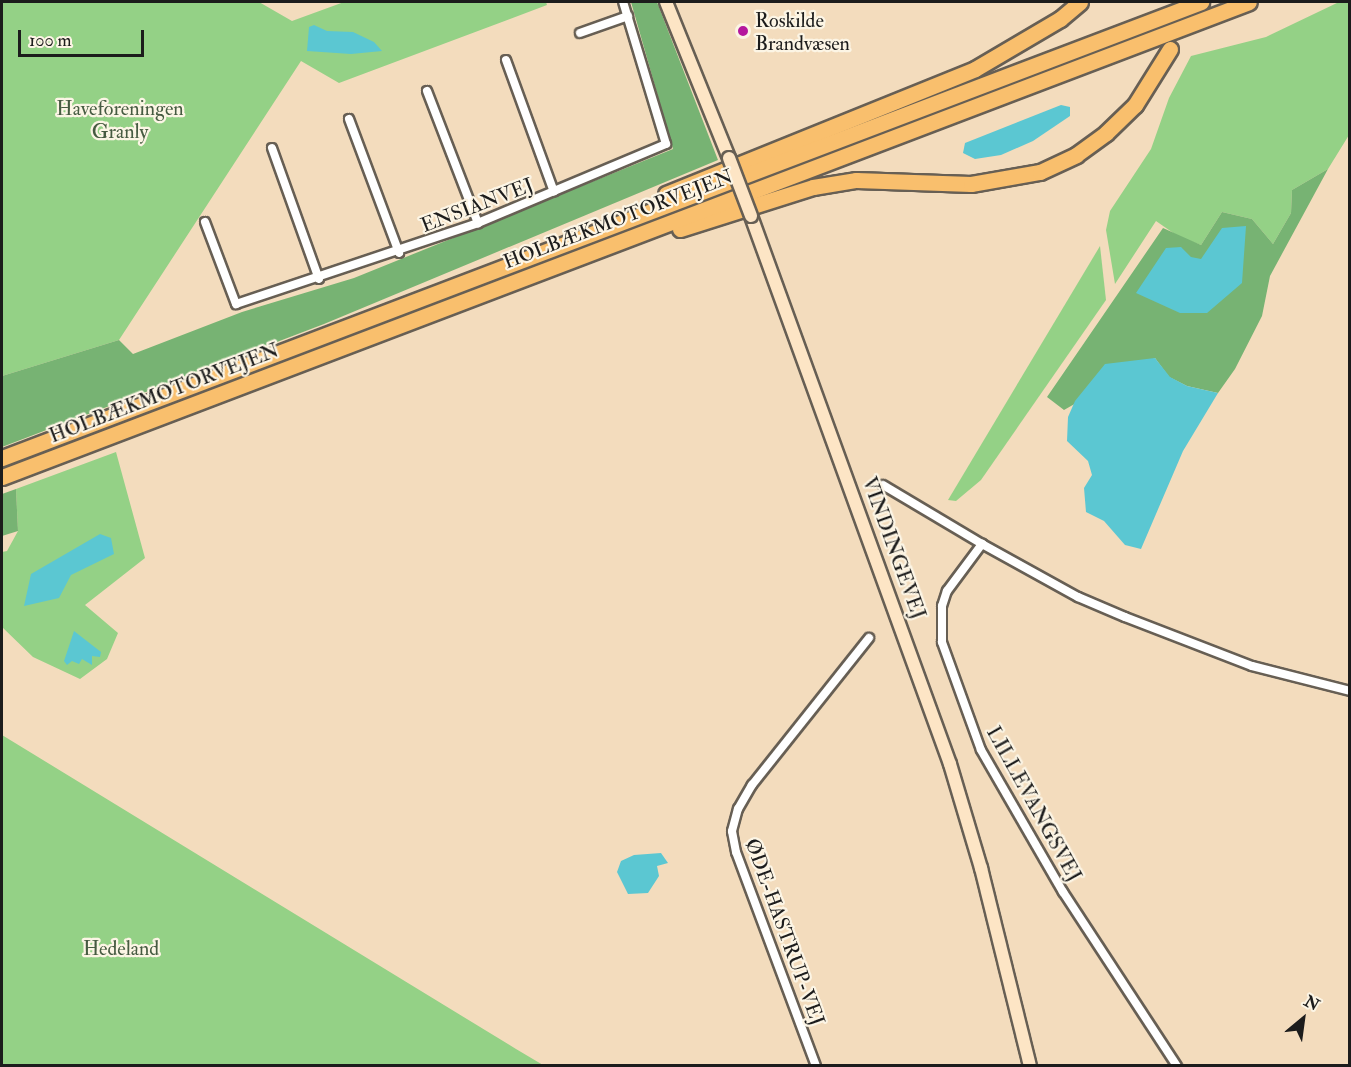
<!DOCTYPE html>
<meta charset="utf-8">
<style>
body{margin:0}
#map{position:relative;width:1351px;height:1067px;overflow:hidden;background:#f3dcbd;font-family:"IM FELL Double Pica",serif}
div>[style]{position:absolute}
.green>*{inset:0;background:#94d186}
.forest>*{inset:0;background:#77b373}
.water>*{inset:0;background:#5bc7d2}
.roads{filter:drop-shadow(2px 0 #675f54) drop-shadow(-2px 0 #675f54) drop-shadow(0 2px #675f54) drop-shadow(0 -2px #675f54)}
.street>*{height:8px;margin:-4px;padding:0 4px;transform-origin:4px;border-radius:4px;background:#fff}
.secondary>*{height:12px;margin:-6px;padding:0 6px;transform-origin:6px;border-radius:6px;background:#fde5c5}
.highway>*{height:15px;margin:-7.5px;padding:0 7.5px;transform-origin:7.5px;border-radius:7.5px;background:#f9bf6d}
.bridges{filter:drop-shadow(2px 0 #675f54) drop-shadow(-2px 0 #675f54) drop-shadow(0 2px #675f54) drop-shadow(0 -2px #675f54)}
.secondary-bridge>*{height:12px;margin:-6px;padding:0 6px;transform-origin:6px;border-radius:6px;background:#fde5c5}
.dots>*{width:16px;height:16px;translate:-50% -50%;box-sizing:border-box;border:3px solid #fcf5e5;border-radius:50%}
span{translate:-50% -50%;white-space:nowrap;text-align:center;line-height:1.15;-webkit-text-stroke:4.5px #fcf5e5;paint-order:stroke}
.poi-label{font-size:20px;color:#1c1c1c}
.left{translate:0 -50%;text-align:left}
.park-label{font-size:20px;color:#465b41}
.street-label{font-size:20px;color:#1c1c1c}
.frame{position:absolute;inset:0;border:3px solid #1c1c1c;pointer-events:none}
.north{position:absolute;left:1273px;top:989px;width:60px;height:60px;-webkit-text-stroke:4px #fcf5e5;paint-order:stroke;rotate:29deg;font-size:16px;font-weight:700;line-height:24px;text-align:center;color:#1c1c1c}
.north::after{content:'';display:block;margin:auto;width:21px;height:27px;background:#1c1c1c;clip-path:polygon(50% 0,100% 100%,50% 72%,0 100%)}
.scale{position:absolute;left:18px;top:30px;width:126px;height:27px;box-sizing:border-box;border:3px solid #1c1c1c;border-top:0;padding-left:8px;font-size:18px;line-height:21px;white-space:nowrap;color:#1c1c1c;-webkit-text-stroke:4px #fcf5e5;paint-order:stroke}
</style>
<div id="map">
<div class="green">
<i style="clip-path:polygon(2px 2px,259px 2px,292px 21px,344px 2px,546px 2px,547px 5px,339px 83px,301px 61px,119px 340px,2px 376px)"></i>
<i style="clip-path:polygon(1339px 2px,1349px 2px,1349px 135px,1328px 169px,1292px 190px,1291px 213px,1273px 244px,1252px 219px,1222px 212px,1201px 245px,1179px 237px,1156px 221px,1115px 284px,1106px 230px,1110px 211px,1151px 149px,1169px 98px,1191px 56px,1266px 37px)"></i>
<i style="clip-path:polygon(1100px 246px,1106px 300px,981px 480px,956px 501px,948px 500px)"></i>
<i style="clip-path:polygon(116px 452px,145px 558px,85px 605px,118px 633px,107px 659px,80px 679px,33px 657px,2px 627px,2px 552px,7px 551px,18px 531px,16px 489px)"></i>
<i style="clip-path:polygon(2px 735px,516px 1049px,543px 1065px,2px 1065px)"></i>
</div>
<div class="forest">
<i style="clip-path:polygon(631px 2px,657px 2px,718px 160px,324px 324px,2px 447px,2px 376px,119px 340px,133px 354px,242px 312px,354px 278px,673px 149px)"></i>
<i style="clip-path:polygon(1328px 169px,1270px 276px,1262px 316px,1235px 369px,1218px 393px,1187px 386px,1169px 377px,1155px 358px,1064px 410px,1047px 397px,1163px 228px,1201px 245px,1222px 212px,1252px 219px,1273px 244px,1291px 213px,1292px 190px)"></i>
<i style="clip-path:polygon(16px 489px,18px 531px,2px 536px,2px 494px)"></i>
</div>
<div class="water">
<i style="clip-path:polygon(314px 25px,327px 31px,353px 32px,374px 42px,382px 51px,351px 54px,307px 51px,309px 27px)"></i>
<i style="clip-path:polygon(1061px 105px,1070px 107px,1070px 116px,1033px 141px,1001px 155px,975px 159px,963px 153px,965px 143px)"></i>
<i style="clip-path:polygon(1246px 226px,1242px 283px,1207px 313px,1180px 313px,1136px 293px,1166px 248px,1181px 247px,1191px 257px,1201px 259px,1222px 228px)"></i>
<i style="clip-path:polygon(1155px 358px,1170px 377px,1187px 386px,1218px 393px,1183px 451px,1141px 549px,1125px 545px,1104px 521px,1086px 512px,1084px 488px,1092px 475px,1088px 461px,1067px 441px,1068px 417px,1075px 401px,1105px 364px)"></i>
<i style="clip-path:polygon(100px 534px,111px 538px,114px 554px,71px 575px,59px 598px,24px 606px,31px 574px)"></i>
<i style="clip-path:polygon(74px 631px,101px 652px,100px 657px,92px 656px,92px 665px,82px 659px,79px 664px,72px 661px,67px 665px,64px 661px)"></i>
<i style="clip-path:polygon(661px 853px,668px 863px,657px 866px,659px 876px,648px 893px,628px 894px,617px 872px,621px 861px,634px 855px)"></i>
</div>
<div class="roads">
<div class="street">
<i style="left:580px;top:33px;width:51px;rotate:-19.5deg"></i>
<i style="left:506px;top:60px;width:140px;rotate:70deg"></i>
<i style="left:427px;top:91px;width:142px;rotate:68.9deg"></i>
<i style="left:349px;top:119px;width:143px;rotate:69.5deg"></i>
<i style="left:272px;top:148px;width:139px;rotate:70.3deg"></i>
<i style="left:205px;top:222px;width:88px;rotate:69.3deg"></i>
<i style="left:236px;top:304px;width:255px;rotate:-18.5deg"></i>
<i style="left:478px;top:223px;width:204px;rotate:-22.8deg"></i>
<i style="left:666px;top:144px;width:148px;rotate:-106.8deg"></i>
<i style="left:883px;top:485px;width:115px;rotate:30.8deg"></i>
<i style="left:816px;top:1066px;width:228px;rotate:-110.5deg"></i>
<i style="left:736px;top:852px;width:21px;rotate:-101deg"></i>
<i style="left:732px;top:831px;width:23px;rotate:-75deg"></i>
<i style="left:738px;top:809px;width:28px;rotate:-60deg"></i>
<i style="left:752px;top:785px;width:188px;rotate:-51.5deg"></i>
<i style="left:1177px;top:1066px;width:208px;rotate:-123.2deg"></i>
<i style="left:1063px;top:892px;width:164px;rotate:-120deg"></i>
<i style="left:981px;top:750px;width:115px;rotate:-109.9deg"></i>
<i style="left:942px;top:642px;width:36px;rotate:-90deg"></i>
<i style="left:942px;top:606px;width:16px;rotate:-72deg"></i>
<i style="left:947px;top:591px;width:59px;rotate:-53.3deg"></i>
<i style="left:982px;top:544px;width:110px;rotate:28.9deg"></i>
<i style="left:1078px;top:597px;width:51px;rotate:23.1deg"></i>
<i style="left:1125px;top:617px;width:136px;rotate:21.1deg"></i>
<i style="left:1252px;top:666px;width:101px;rotate:14.3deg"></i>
</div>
<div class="secondary">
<i style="left:666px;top:2px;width:168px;rotate:68deg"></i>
<i style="left:751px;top:216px;width:583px;rotate:70.04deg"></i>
<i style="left:950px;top:764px;width:109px;rotate:73.4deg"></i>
<i style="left:981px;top:868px;width:204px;rotate:76.1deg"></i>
</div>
<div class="highway">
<i style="left:666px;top:194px;width:333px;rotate:-22deg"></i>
<i style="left:975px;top:69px;width:99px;rotate:-30.5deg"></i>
<i style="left:1060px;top:19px;width:26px;rotate:-40deg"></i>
<i style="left:680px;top:229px;width:139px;rotate:-17.5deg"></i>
<i style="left:813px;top:187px;width:44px;rotate:-9.2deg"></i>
<i style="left:856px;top:180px;width:115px;rotate:2deg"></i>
<i style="left:971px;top:184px;width:70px;rotate:-9.9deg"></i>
<i style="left:1040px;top:172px;width:40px;rotate:-25deg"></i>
<i style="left:1076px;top:155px;width:37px;rotate:-36deg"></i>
<i style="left:1106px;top:133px;width:40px;rotate:-44deg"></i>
<i style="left:1135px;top:105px;width:66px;rotate:-58deg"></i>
<i style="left:2px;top:458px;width:1283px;rotate:-20.82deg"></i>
<i style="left:2px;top:477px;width:1334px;rotate:-20.85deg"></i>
</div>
</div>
<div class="bridges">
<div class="secondary-bridge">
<i style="left:729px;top:158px;width:62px;rotate:69.2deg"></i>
</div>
</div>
<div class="dots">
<i style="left:743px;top:31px;background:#b5179e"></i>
</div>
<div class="poi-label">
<span class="left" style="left:755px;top:32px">Roskilde<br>Brandvæsen</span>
</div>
<div class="park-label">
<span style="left:120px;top:120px">Haveforeningen<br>Granly</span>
<span style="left:121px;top:948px">Hedeland</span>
</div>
<div class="street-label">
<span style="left:477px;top:205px;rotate:-21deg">ENSIANVEJ</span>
<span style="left:618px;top:219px;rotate:-21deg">HOLBÆKMOTORVEJEN</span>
<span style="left:164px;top:393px;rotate:-21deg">HOLBÆKMOTORVEJEN</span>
<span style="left:894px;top:548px;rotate:70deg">VINDINGEVEJ</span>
<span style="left:1034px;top:804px;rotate:61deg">LILLEVANGSVEJ</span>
<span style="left:785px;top:932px;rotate:70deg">ØDE-HASTRUP-VEJ</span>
</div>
<div class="frame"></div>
<div class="north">N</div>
<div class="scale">100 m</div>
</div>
